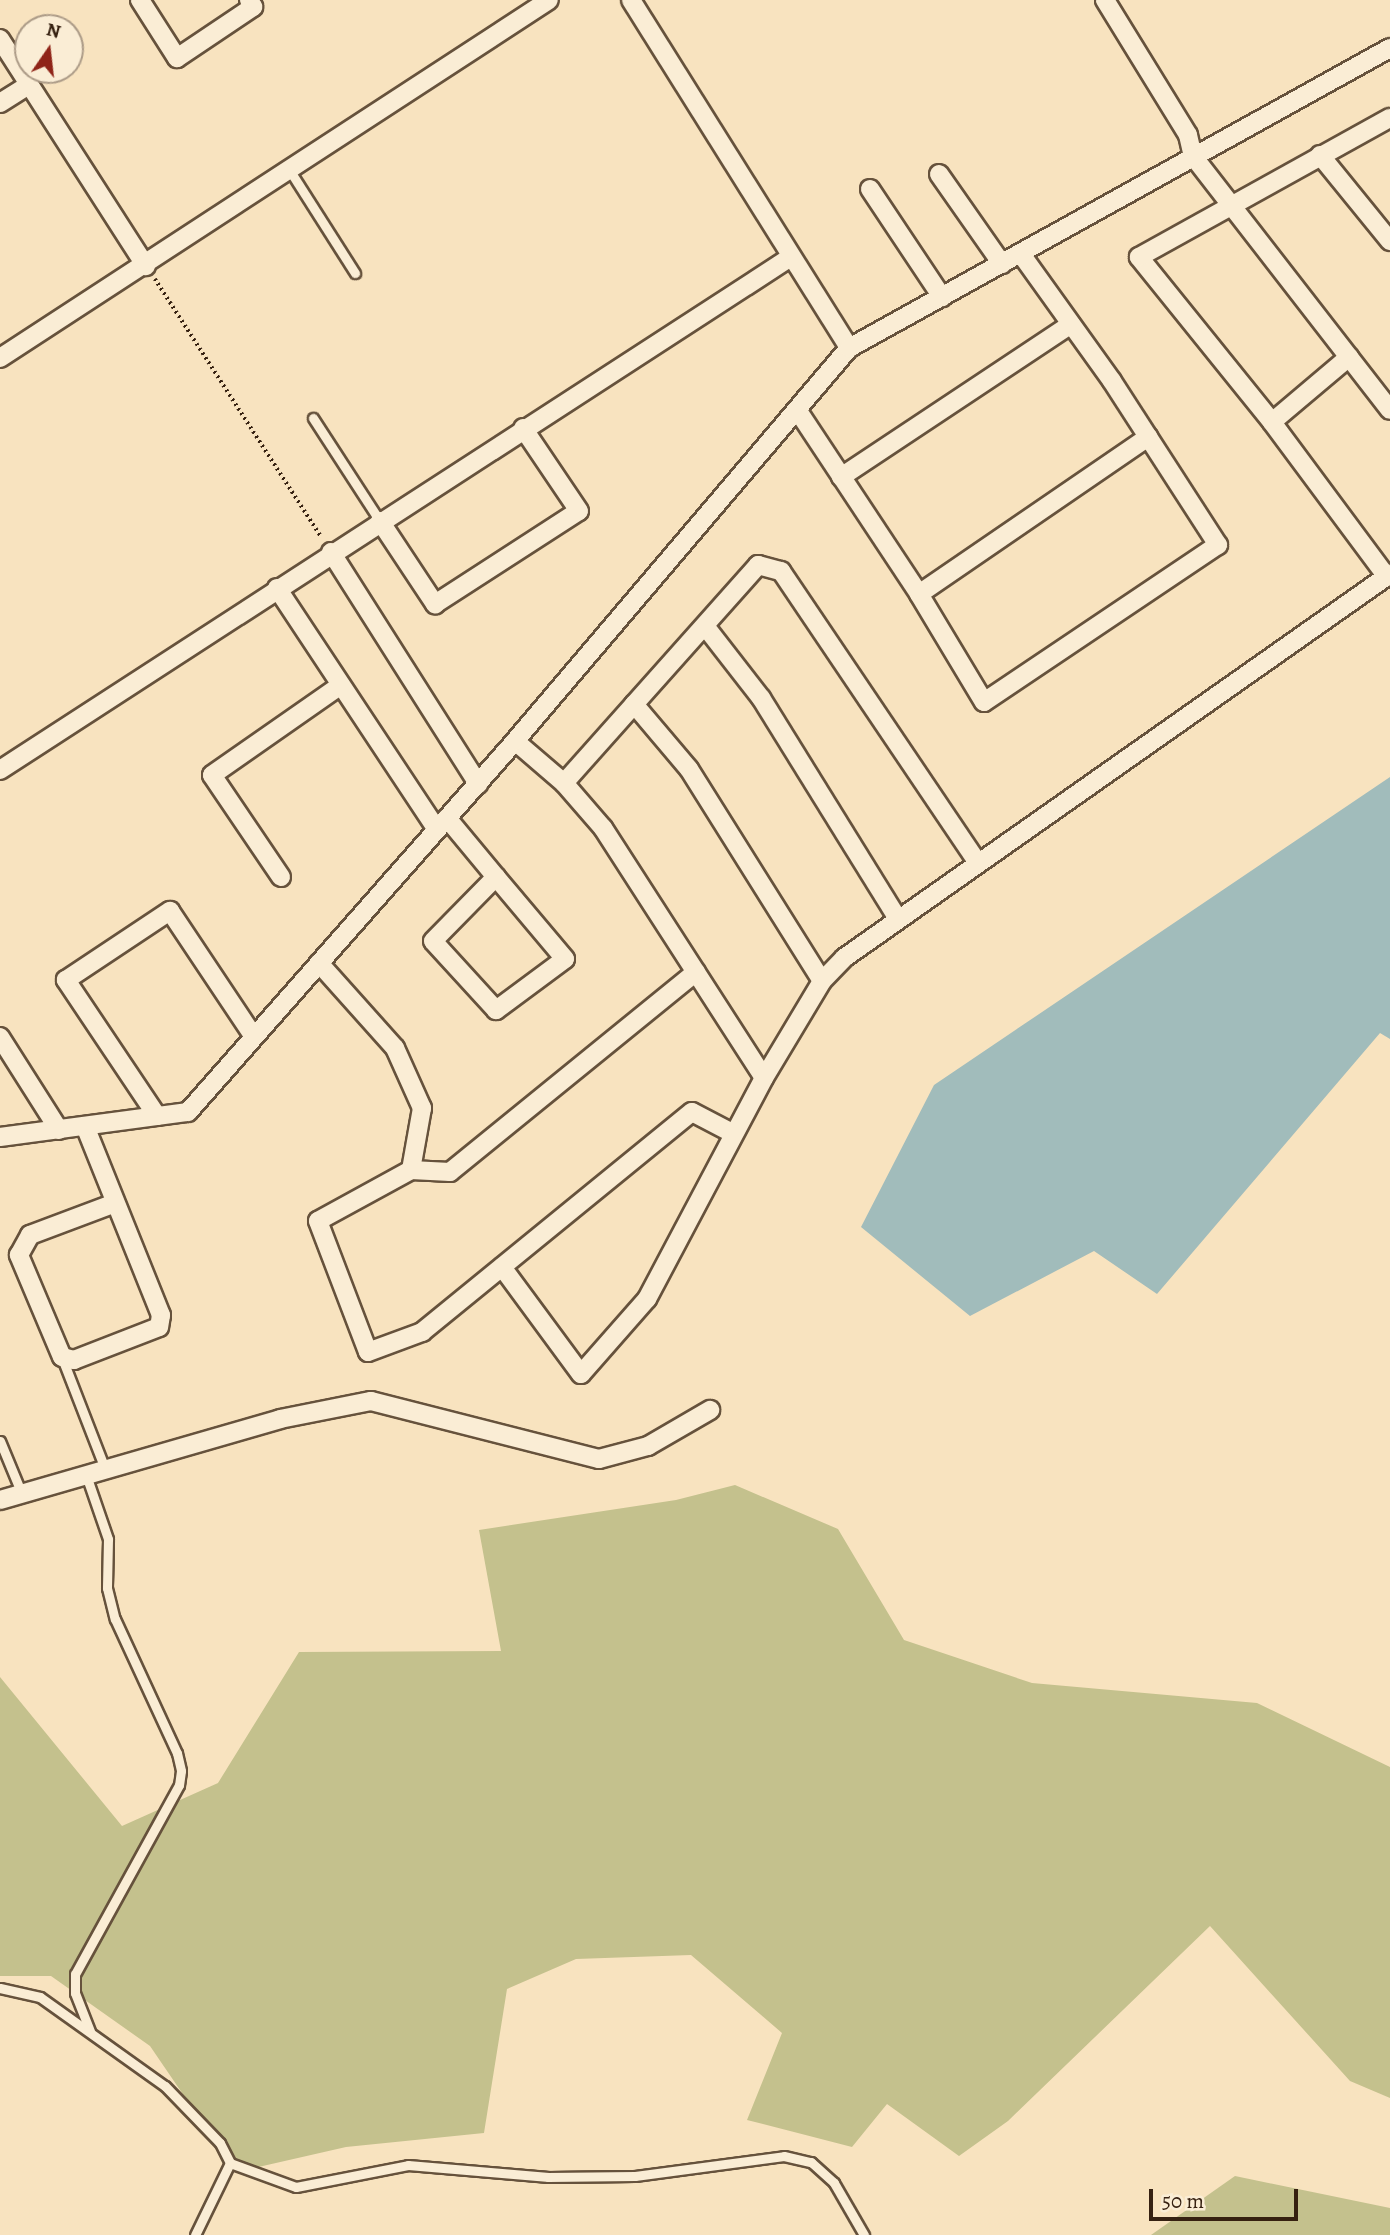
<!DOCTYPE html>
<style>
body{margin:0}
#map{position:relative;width:1390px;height:2235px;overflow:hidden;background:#f8e3bf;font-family:Alegreya,serif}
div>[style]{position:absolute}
.green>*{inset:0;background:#c4c18d}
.water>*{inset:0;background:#a1bcbb}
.path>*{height:3.5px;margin-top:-1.75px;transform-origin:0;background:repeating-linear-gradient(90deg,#362111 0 2px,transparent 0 5.5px)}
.roads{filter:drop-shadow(2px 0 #66523c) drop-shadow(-2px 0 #66523c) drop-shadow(0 2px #66523c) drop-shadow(0 -2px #66523c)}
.lane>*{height:9px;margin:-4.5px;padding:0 4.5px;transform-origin:4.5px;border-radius:4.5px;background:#faedd5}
.street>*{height:18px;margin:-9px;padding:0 9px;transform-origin:9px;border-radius:9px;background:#faedd5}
span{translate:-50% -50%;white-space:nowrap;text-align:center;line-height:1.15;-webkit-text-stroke:5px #faedd5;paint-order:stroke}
.north{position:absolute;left:14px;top:14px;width:70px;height:70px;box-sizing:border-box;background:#faedd5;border:2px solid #ac9b87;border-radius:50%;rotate:14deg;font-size:19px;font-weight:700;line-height:28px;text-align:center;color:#362111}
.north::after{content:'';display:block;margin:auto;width:24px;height:32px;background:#8f2418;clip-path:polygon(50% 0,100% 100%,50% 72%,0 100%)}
.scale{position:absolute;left:1149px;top:2189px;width:149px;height:32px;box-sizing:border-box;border:4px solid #362111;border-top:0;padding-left:9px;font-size:21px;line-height:24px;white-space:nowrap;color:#362111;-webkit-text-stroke:5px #faedd5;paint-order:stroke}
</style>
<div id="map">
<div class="green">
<i style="clip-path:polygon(735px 1485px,838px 1529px,904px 1640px,1032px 1683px,1257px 1703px,1390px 1767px,1390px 2098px,1350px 2081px,1210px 1926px,1008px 2121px,959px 2156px,887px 2104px,852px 2147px,747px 2120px,782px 2033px,691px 1955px,576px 1959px,507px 1989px,484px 2133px,346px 2147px,236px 2172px,150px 2046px,51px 1976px,0 1976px,0 1677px,122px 1826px,218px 1783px,299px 1652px,501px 1651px,479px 1530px,676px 1500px)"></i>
<i style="clip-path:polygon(1235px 2176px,1390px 2208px,1390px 2235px,1151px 2235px)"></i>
</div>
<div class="water">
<i style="clip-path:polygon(1390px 777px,1390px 1039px,1380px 1033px,1157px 1294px,1094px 1251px,970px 1316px,861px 1227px,934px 1085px)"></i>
</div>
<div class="path">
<i style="left:155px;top:279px;width:307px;rotate:57.2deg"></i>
</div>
<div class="roads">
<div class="lane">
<i style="left:290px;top:171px;width:121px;rotate:57.5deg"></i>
<i style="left:313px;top:418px;width:123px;rotate:57deg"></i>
<i style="left:62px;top:1358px;width:119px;rotate:68.8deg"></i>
<i style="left:0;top:1441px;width:57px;rotate:67.5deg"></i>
<i style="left:86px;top:1475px;width:68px;rotate:71deg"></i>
<i style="left:108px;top:1539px;width:49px;rotate:91.2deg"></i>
<i style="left:107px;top:1588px;width:32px;rotate:76deg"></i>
<i style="left:115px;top:1619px;width:148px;rotate:65.2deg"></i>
<i style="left:177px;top:1753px;width:18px;rotate:77deg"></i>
<i style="left:181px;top:1771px;width:14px;rotate:98deg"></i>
<i style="left:179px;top:1785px;width:216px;rotate:118.8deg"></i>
<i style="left:75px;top:1974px;width:19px;rotate:90deg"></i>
<i style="left:75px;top:1993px;width:41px;rotate:68.5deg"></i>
<i style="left:0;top:1988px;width:41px;rotate:12.7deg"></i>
<i style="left:40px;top:1997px;width:153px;rotate:35.5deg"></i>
<i style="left:165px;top:2086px;width:79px;rotate:46deg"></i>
<i style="left:220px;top:2143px;width:22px;rotate:63deg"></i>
<i style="left:230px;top:2163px;width:70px;rotate:20deg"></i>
<i style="left:296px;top:2187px;width:114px;rotate:-11.1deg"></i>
<i style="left:408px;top:2165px;width:141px;rotate:4.9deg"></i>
<i style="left:548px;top:2177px;width:87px;rotate:-0.7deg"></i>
<i style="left:635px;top:2176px;width:150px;rotate:-7.6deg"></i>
<i style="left:784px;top:2156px;width:28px;rotate:13deg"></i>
<i style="left:811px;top:2162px;width:31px;rotate:42deg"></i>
<i style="left:834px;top:2183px;width:60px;rotate:60deg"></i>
<i style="left:195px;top:2235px;width:80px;rotate:-64.1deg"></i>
</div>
<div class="street">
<i style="left:140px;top:0;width:69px;rotate:57.5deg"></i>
<i style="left:177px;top:58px;width:92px;rotate:-33.9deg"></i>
<i style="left:253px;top:7px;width:8px;rotate:-120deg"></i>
<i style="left:631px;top:0;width:411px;rotate:57.9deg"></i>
<i style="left:1105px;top:0;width:158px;rotate:58.4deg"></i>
<i style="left:1188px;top:135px;width:22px;rotate:77deg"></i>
<i style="left:1193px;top:156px;width:321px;rotate:52.2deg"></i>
<i style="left:0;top:39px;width:270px;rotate:57.3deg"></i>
<i style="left:0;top:103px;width:34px;rotate:-32deg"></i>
<i style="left:1320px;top:155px;width:111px;rotate:50.9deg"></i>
<i style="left:939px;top:174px;width:110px;rotate:55deg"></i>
<i style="left:870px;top:189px;width:130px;rotate:56.3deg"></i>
<i style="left:0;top:358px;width:655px;rotate:-33.11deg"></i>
<i style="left:798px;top:411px;width:219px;rotate:56.5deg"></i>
<i style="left:919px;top:594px;width:126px;rotate:59deg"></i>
<i style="left:984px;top:702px;width:282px;rotate:-33.9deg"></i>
<i style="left:1218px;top:545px;width:195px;rotate:-122.9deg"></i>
<i style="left:1112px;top:381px;width:156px;rotate:-125.6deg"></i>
<i style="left:1272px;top:422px;width:101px;rotate:-40.2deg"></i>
<i style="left:841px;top:477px;width:276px;rotate:-33.6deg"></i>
<i style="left:380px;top:521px;width:100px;rotate:56.5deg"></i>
<i style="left:435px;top:604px;width:171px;rotate:-32.9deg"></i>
<i style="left:579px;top:511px;width:100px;rotate:-124deg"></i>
<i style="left:331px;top:552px;width:275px;rotate:57.6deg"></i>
<i style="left:1387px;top:577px;width:193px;rotate:-126.6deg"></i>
<i style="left:1272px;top:422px;width:212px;rotate:-128.9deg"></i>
<i style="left:1139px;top:257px;width:287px;rotate:-29deg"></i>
<i style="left:277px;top:588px;width:290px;rotate:56.5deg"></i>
<i style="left:919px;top:594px;width:278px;rotate:-34.4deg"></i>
<i style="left:705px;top:626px;width:91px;rotate:52.1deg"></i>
<i style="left:761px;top:698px;width:260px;rotate:58.2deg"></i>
<i style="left:634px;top:704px;width:85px;rotate:49.8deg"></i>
<i style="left:689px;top:769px;width:250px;rotate:57.9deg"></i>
<i style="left:515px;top:741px;width:65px;rotate:40.6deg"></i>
<i style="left:564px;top:783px;width:60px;rotate:49.1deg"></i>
<i style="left:603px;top:828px;width:297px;rotate:57.2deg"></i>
<i style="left:0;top:770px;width:943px;rotate:-32.97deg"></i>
<i style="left:564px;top:783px;width:292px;rotate:-48.3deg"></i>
<i style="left:758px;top:565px;width:24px;rotate:15deg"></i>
<i style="left:781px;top:571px;width:352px;rotate:56deg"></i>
<i style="left:447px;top:818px;width:77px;rotate:50.3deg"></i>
<i style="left:496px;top:877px;width:107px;rotate:49.9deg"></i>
<i style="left:565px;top:959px;width:86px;rotate:143.5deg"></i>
<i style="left:496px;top:1010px;width:93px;rotate:-132.4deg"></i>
<i style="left:433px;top:941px;width:90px;rotate:-45.5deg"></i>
<i style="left:281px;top:877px;width:123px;rotate:-124.1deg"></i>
<i style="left:212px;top:775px;width:157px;rotate:-34.9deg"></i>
<i style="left:319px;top:963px;width:114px;rotate:48.2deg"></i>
<i style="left:395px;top:1048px;width:66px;rotate:65.8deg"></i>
<i style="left:422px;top:1108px;width:63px;rotate:100.1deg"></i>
<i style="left:696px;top:972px;width:317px;rotate:140.9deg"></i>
<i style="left:450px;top:1172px;width:39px;rotate:-177deg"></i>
<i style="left:411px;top:1170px;width:106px;rotate:151.3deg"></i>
<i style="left:318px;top:1221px;width:140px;rotate:69.1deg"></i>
<i style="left:368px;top:1352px;width:58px;rotate:-20.3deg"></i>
<i style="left:422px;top:1332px;width:348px;rotate:-39.2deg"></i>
<i style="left:692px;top:1112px;width:47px;rotate:27.6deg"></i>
<i style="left:0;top:1037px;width:110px;rotate:57.6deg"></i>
<i style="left:157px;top:1116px;width:164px;rotate:-123.8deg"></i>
<i style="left:66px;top:980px;width:125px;rotate:-33.6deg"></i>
<i style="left:170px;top:911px;width:151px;rotate:56.3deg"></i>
<i style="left:85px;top:1126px;width:204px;rotate:68.1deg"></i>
<i style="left:161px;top:1315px;width:12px;rotate:99deg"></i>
<i style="left:159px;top:1327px;width:91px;rotate:158.8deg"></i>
<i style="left:74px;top:1360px;width:12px;rotate:-166deg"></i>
<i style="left:62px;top:1357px;width:111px;rotate:-112.9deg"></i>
<i style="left:19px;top:1255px;width:23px;rotate:-61deg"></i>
<i style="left:30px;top:1235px;width:91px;rotate:-20.6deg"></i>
<i style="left:0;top:1137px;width:190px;rotate:-7.6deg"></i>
<i style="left:188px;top:1112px;width:495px;rotate:-48.6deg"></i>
<i style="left:515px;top:741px;width:516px;rotate:-49.64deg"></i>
<i style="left:849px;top:348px;width:619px;rotate:-29.01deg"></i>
<i style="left:502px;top:1267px;width:133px;rotate:53.6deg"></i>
<i style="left:581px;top:1374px;width:100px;rotate:-48.7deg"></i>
<i style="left:647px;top:1299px;width:250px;rotate:-62.1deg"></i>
<i style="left:764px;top:1078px;width:113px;rotate:-59.1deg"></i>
<i style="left:822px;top:981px;width:32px;rotate:-46deg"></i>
<i style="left:844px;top:958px;width:668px;rotate:-35.12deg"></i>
<i style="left:0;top:1500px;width:291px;rotate:-16.1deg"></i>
<i style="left:280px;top:1419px;width:93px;rotate:-11.2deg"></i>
<i style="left:371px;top:1401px;width:235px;rotate:14.3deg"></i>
<i style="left:599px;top:1459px;width:51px;rotate:-14.9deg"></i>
<i style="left:648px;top:1446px;width:72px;rotate:-30.1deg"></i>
</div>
</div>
<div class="north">N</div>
<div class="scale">50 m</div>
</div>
